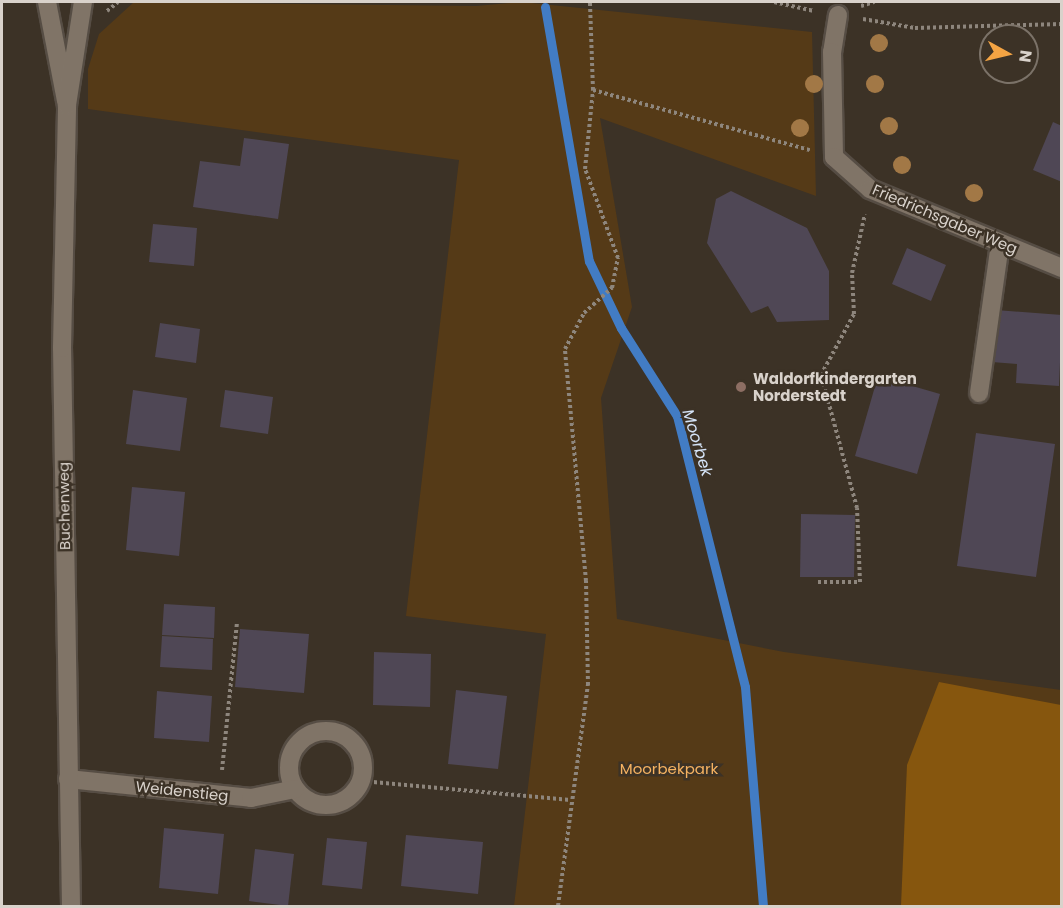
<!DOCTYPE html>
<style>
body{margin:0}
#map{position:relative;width:1063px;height:908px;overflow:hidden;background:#3c3226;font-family:Poppins,sans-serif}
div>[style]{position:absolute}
.green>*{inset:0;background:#553a17}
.forest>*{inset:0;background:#86560e}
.stream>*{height:9px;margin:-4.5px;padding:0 4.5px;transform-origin:4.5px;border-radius:4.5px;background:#427cc4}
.building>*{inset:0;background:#4f4755}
.path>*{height:4px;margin-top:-2px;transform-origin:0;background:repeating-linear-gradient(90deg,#8e867d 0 3px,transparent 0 6px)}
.roads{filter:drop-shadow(2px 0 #564d44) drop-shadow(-2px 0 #564d44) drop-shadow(0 2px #564d44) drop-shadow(0 -2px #564d44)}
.minor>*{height:18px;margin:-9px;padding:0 9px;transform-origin:9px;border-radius:9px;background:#807467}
.minor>.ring{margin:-9px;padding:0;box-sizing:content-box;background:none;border:18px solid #807467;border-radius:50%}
.trees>*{width:18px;height:18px;margin:-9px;border-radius:50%;background:#a27846}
.dots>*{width:16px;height:16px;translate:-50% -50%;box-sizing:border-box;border:3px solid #3c3226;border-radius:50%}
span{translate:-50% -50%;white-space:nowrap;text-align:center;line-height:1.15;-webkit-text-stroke:5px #3c3226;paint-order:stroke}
.street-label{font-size:15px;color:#d9d2cb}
.poi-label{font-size:15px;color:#d9d2cb;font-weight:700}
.left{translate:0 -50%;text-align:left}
.park-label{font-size:15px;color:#f5b261}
.water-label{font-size:16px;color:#d5e4f8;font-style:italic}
.frame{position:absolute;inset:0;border:3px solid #d9d2cb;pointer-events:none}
.north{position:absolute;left:979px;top:24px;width:60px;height:60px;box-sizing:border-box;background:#3c3226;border:2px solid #7b7268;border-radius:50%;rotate:98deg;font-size:16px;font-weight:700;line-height:24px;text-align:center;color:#d9d2cb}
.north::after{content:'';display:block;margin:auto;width:21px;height:27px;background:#f4a443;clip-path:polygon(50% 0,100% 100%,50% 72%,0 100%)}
</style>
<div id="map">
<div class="green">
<i style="clip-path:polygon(134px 2px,476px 6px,522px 2px,812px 32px,816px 196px,600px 118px,632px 307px,601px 398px,617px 619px,784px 652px,1061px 690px,1061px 906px,514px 906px,546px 634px,406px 616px,459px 160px,88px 109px,88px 69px,99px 34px)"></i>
</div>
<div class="forest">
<i style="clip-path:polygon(939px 682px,1061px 705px,1061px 906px,901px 906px,907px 765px)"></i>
</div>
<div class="stream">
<i style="left:545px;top:7px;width:258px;rotate:80.2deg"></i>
<i style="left:589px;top:261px;width:74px;rotate:64.5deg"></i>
<i style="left:621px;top:328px;width:104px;rotate:57.5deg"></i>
<i style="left:677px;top:416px;width:279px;rotate:75.9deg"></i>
<i style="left:745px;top:687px;width:220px;rotate:85.3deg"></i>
</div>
<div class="building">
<i style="clip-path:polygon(1053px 122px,1062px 126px,1062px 182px,1033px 170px)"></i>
<i style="clip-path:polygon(244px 138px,289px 144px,278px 219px,193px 207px,200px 161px,240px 166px)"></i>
<i style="clip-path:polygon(731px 191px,807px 228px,829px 271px,829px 320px,777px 322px,768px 306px,751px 313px,707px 243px,716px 199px)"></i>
<i style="clip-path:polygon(153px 224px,197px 228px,194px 266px,149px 262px)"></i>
<i style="clip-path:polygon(907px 248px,946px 265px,931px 301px,892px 284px)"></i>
<i style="clip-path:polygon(996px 310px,1062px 315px,1059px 386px,1016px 383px,1017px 364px,992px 362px)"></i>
<i style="clip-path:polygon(160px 323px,200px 329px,196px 363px,155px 357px)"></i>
<i style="clip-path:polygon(878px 376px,940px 394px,917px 474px,855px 456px)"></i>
<i style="clip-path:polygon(133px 390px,187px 398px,180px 451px,126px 444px)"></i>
<i style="clip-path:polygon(225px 390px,273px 397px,268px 434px,220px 427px)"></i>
<i style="clip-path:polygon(976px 433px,1055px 444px,1036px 577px,957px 566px)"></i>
<i style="clip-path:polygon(132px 487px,185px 492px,179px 556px,126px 550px)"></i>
<i style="clip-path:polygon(801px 514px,855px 515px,854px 577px,800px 577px)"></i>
<i style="clip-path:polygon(164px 604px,215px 607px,214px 638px,162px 635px)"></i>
<i style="clip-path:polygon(240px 629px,309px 634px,304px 693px,235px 687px)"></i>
<i style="clip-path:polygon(162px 636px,213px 639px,212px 670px,160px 667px)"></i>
<i style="clip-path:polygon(374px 652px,431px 654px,430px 707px,373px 705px)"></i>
<i style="clip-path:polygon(456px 690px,507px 696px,498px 769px,448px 764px)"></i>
<i style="clip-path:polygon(157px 691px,212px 696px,209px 742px,154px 738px)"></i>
<i style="clip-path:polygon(164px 828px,224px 834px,218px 894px,159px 888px)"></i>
<i style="clip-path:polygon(406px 835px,483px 842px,478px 894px,401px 886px)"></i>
<i style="clip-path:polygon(327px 838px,367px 842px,362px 889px,322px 885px)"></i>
<i style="clip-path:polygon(255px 849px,294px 854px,288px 906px,249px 901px)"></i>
</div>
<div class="path">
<i style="left:774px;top:2px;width:41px;rotate:12.7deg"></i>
<i style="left:861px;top:6px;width:14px;rotate:-17deg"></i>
<i style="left:107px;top:11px;width:14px;rotate:-39deg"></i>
<i style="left:863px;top:19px;width:53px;rotate:9.8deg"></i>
<i style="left:915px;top:28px;width:147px;rotate:-1.6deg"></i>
<i style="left:593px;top:90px;width:225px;rotate:15.5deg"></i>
<i style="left:818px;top:582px;width:42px"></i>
<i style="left:860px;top:582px;width:74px;rotate:-92.3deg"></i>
<i style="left:857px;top:508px;width:138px;rotate:-105.1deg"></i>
<i style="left:821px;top:375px;width:69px;rotate:-61.6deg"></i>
<i style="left:854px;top:314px;width:41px;rotate:-92.8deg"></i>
<i style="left:852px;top:273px;width:60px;rotate:-77.6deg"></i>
<i style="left:222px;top:770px;width:149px;rotate:-84.2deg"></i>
<i style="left:362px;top:781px;width:209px;rotate:5.2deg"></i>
<i style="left:558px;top:906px;width:223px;rotate:-82.3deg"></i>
<i style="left:588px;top:685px;width:104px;rotate:-91.1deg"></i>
<i style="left:586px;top:581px;width:233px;rotate:-95.2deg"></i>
<i style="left:565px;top:349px;width:41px;rotate:-62.2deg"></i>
<i style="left:584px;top:313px;width:38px;rotate:-42deg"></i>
<i style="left:612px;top:288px;width:31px;rotate:-79deg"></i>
<i style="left:618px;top:258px;width:95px;rotate:-110.3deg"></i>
<i style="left:585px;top:169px;width:79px;rotate:-84.2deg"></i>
<i style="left:593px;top:90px;width:88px;rotate:-92deg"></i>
</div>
<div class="roads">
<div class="minor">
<i style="left:47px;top:2px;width:101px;rotate:79.1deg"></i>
<i style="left:838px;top:15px;width:37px;rotate:99deg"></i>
<i style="left:832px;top:52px;width:105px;rotate:88.9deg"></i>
<i style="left:834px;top:157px;width:48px;rotate:41.6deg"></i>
<i style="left:870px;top:189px;width:208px;rotate:22.4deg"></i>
<i style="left:979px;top:393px;width:151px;rotate:-82deg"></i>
<i class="ring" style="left:289px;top:731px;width:56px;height:56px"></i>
<i style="left:68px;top:779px;width:184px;rotate:5.9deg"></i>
<i style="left:251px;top:798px;width:45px;rotate:-11.6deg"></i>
<i style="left:71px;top:906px;width:558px;rotate:-90.92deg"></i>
<i style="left:62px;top:348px;width:243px;rotate:-88.8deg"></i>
<i style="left:67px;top:105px;width:104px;rotate:-81.2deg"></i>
</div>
</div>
<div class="trees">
<i style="left:879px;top:43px"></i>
<i style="left:814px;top:84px"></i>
<i style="left:875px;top:84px"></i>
<i style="left:889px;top:126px"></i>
<i style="left:800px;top:128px"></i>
<i style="left:902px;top:165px"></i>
<i style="left:974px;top:193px"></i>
</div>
<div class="dots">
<i style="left:741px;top:387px;background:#8d6e63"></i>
</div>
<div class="street-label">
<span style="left:945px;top:219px;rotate:23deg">Friedrichsgaber Weg</span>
<span style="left:64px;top:506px;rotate:-91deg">Buchenweg</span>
<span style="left:182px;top:791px;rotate:6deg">Weidenstieg</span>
</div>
<div class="poi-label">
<span class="left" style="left:753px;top:387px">Waldorfkindergarten<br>Norderstedt</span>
</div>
<div class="park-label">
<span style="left:669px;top:769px">Moorbekpark</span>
</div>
<div class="water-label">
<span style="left:697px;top:443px;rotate:73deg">Moorbek</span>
</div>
<div class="frame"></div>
<div class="north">N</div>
</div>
